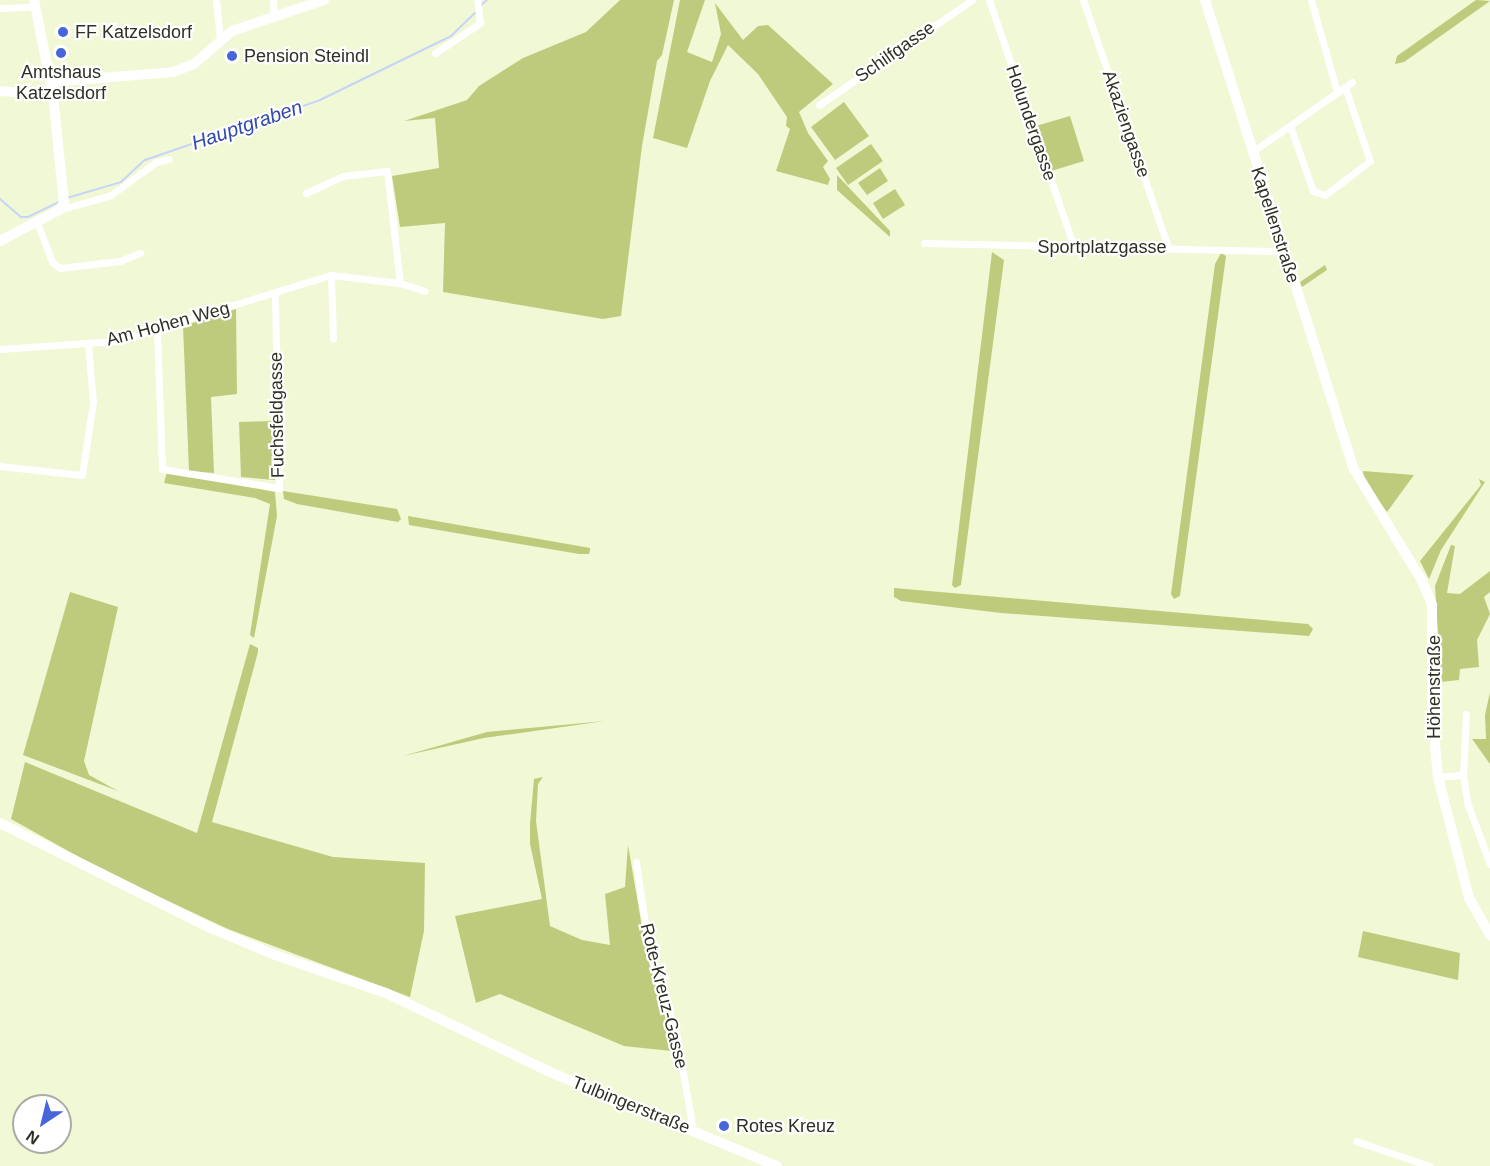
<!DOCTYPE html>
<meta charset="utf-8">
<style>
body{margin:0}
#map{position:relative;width:1490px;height:1166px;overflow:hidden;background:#f1f8d5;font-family:Arial,sans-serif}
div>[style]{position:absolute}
.green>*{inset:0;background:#becb7d}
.stream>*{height:2px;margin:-1px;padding:0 1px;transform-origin:1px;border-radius:1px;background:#c7d4f7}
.street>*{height:7px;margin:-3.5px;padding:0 3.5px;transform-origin:3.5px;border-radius:3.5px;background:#fff}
.secondary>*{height:10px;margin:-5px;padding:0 5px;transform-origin:5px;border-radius:5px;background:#fff}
.dots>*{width:16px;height:16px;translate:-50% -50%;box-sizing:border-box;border:3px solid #fff;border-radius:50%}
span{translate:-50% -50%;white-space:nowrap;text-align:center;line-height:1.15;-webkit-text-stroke:4.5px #fff;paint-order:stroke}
.poi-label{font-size:18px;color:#2e3023}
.left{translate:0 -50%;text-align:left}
.street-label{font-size:18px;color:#2e3023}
.water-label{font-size:20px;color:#324aa9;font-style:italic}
.north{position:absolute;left:12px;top:1094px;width:60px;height:60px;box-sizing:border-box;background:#fff;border:2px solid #abaca7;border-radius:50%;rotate:215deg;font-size:16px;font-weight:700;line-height:24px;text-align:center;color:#2e3023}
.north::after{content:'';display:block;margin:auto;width:21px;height:27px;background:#4766da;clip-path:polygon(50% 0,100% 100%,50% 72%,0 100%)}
</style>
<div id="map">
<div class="green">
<i style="clip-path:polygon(620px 0,674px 0,662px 55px,657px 61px,642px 146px,621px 316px,603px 319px,443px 292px,445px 223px,400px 227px,392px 176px,439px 168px,435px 118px,404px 121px,467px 100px,479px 86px,523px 58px,586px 32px)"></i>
<i style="clip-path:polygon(680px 0,705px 0,687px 52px,712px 62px,721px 34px,715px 3px,743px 40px,758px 26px,768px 25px,833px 84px,799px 112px,808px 133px,828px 161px,823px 167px,830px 179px,828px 185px,776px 171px,790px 129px,786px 126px,787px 117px,758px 74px,728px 45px,710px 81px,687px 148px,653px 138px)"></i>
<i style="clip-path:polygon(1476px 0,1490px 1px,1404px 62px,1395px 64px,1397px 56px)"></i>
<i style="clip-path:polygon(844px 102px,869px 136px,835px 160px,811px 127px)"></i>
<i style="clip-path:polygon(1070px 116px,1084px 161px,1051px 171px,1036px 126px)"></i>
<i style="clip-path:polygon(871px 144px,883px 161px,848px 185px,836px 168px)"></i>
<i style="clip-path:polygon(880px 168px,888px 181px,867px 195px,858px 183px)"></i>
<i style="clip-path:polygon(837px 175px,890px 231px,890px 237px,837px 190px)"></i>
<i style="clip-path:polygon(895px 189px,905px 205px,883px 219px,873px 203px)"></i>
<i style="clip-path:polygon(992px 252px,1004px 260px,961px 585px,955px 588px,952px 585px)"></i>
<i style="clip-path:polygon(1221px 253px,1226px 256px,1180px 596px,1174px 599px,1171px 594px,1215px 264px)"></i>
<i style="clip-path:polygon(1325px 265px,1327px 270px,1302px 287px,1300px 282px)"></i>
<i style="clip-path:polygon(236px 309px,237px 394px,211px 397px,214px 473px,189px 471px,183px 326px)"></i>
<i style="clip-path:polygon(274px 421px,275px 480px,241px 477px,239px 422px)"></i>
<i style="clip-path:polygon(1363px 471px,1414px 475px,1387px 512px,1364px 481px)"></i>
<i style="clip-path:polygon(167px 472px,275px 492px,277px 516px,254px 638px,250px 635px,270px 504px,255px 498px,164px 483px)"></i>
<i style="clip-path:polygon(1479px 479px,1485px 482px,1441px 550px,1429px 579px,1420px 561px,1481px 485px)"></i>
<i style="clip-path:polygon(283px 491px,397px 509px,401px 519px,398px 522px,297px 504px,284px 499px)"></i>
<i style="clip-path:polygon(408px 516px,590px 548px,590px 550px,589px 554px,579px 554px,409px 525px)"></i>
<i style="clip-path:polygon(1451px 545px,1455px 546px,1447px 593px,1460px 594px,1490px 571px,1490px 592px,1484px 597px,1490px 614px,1477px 640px,1479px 667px,1460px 669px,1459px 680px,1441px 682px,1435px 586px)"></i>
<i style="clip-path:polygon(894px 588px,1308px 624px,1313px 629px,1309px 636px,1001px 613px,901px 601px,894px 597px)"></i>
<i style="clip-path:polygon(70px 592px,118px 607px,84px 761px,89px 775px,118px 791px,23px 755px)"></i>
<i style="clip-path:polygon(250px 644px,258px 648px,258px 652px,212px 822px,333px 857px,425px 863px,424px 931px,410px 997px,228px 929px,104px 871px,11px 819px,25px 762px,197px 833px)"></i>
<i style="clip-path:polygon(1490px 692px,1490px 764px,1472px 739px,1486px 739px,1485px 715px)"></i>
<i style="clip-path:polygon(605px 721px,484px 738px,403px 756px,487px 732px)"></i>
<i style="clip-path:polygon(543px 777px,538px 784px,536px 821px,550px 926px,582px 940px,610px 945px,605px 894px,625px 887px,628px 845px,647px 956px,673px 1042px,671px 1051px,624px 1046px,500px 994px,476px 1003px,455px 916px,542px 899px,530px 844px,530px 824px,534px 779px)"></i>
<i style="clip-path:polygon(1363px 931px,1460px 953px,1458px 980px,1358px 957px)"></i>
</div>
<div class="stream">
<i style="left:480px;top:6px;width:9px;rotate:-41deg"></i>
<i style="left:67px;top:198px;width:56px;rotate:-16.5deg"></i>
<i style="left:121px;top:182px;width:33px;rotate:-43deg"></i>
<i style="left:145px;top:160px;width:185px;rotate:-18.9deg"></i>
<i style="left:320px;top:100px;width:146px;rotate:-26deg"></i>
<i style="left:451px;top:36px;width:36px;rotate:-44deg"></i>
<i style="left:0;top:199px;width:28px;rotate:41deg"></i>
<i style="left:21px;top:217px;width:7px"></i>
<i style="left:28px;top:217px;width:34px;rotate:-26deg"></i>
</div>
<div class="street">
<i style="left:216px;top:0;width:38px;rotate:84deg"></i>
<i style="left:273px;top:0;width:18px;rotate:87deg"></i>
<i style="left:989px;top:0;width:261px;rotate:71deg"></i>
<i style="left:1083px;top:0;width:261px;rotate:71deg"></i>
<i style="left:1311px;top:0;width:96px;rotate:74.2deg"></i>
<i style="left:0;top:8px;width:35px;rotate:-2deg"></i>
<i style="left:435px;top:53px;width:54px;rotate:-33.7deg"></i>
<i style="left:480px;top:23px;width:23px;rotate:-97deg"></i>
<i style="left:819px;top:105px;width:186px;rotate:-34.5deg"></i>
<i style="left:1290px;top:126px;width:69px;rotate:70.5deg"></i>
<i style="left:1313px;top:191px;width:13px;rotate:18deg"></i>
<i style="left:1325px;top:195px;width:56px;rotate:-37.1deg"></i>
<i style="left:1370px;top:161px;width:78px;rotate:-108.7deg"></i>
<i style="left:1252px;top:152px;width:122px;rotate:-35deg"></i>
<i style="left:306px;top:193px;width:41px;rotate:-24.7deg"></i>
<i style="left:343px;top:176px;width:44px;rotate:-6.5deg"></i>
<i style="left:387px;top:171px;width:113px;rotate:83.4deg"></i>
<i style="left:59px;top:210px;width:54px;rotate:-16.1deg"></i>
<i style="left:111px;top:195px;width:56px;rotate:-36.3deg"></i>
<i style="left:156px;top:162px;width:13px;rotate:-13deg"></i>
<i style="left:37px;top:222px;width:43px;rotate:69.4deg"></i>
<i style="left:52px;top:262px;width:10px;rotate:37deg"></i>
<i style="left:60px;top:268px;width:60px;rotate:-6.7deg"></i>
<i style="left:120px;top:261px;width:22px;rotate:-22deg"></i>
<i style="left:924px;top:243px;width:360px;rotate:1.3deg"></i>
<i style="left:331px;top:275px;width:64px;rotate:88.2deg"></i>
<i style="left:157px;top:331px;width:138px;rotate:87.9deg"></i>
<i style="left:162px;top:469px;width:119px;rotate:9.2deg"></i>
<i style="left:279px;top:488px;width:193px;rotate:-91.2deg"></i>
<i style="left:0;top:349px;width:116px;rotate:-3.9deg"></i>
<i style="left:116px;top:341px;width:225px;rotate:-17.1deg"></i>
<i style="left:331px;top:275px;width:69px;rotate:6.6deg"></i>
<i style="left:400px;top:283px;width:26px;rotate:18deg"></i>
<i style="left:0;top:466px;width:82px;rotate:6.3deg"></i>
<i style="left:82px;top:475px;width:74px;rotate:-81.4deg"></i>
<i style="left:93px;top:402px;width:57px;rotate:-95deg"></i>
<i style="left:1466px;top:714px;width:61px;rotate:92.8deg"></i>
<i style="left:1463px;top:775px;width:30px;rotate:81deg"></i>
<i style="left:1468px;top:805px;width:63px;rotate:69.6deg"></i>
<i style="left:1438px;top:777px;width:25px;rotate:-5deg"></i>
<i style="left:636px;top:862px;width:90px;rotate:81.7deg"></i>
<i style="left:649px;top:951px;width:85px;rotate:71.6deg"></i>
<i style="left:676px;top:1032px;width:99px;rotate:80.2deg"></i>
<i style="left:1356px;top:1141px;width:78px;rotate:18.7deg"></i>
</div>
<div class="secondary">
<i style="left:1205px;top:0;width:492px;rotate:72.4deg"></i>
<i style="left:1354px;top:469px;width:131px;rotate:58.7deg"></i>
<i style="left:1422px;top:581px;width:26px;rotate:67deg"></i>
<i style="left:1432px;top:605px;width:106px;rotate:90deg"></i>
<i style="left:1432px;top:711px;width:66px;rotate:84.8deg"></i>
<i style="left:1438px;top:777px;width:125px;rotate:75.6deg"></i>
<i style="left:1469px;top:898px;width:43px;rotate:60.4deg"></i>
<i style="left:50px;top:82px;width:123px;rotate:-4.6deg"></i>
<i style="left:173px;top:72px;width:22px;rotate:-21deg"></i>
<i style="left:194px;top:64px;width:50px;rotate:-41deg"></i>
<i style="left:232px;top:31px;width:97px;rotate:-18.6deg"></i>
<i style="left:0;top:91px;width:53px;rotate:4.3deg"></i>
<i style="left:0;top:241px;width:67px;rotate:-27.7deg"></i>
<i style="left:59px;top:210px;width:9px;rotate:-54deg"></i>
<i style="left:64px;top:203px;width:109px;rotate:-95.8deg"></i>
<i style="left:53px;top:95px;width:97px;rotate:-101.3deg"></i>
<i style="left:0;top:823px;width:238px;rotate:26.5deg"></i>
<i style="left:213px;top:929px;width:67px;rotate:22.8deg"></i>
<i style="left:275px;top:955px;width:117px;rotate:18.9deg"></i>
<i style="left:386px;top:993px;width:182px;rotate:25.7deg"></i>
<i style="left:550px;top:1072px;width:246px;rotate:22.5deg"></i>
</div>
<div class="dots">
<i style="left:63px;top:32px;background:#4766da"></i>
<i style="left:61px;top:53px;background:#4766da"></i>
<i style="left:232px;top:56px;background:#4766da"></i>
<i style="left:724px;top:1126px;background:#4766da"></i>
</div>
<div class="poi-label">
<span class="left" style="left:75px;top:32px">FF Katzelsdorf</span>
<span class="left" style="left:244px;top:56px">Pension Steindl</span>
<span style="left:61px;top:83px">Amtshaus<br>Katzelsdorf</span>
<span class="left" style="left:736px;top:1126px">Rotes Kreuz</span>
</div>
<div class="street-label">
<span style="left:895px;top:52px;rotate:-35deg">Schilfgasse</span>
<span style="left:1031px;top:123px;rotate:71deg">Holundergasse</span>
<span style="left:1126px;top:124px;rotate:71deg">Akaziengasse</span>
<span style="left:1275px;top:225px;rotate:72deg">Kapellenstraße</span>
<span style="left:1102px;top:247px">Sportplatzgasse</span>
<span style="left:168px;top:324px;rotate:-15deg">Am Hohen Weg</span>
<span style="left:277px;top:415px;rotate:-91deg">Fuchsfeldgasse</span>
<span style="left:1434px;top:687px;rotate:-90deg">Höhenstraße</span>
<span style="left:664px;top:996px;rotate:76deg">Rote-Kreuz-Gasse</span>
<span style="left:631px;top:1105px;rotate:22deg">Tulbingerstraße</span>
</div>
<div class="water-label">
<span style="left:247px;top:125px;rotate:-19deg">Hauptgraben</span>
</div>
<div class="north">N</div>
</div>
